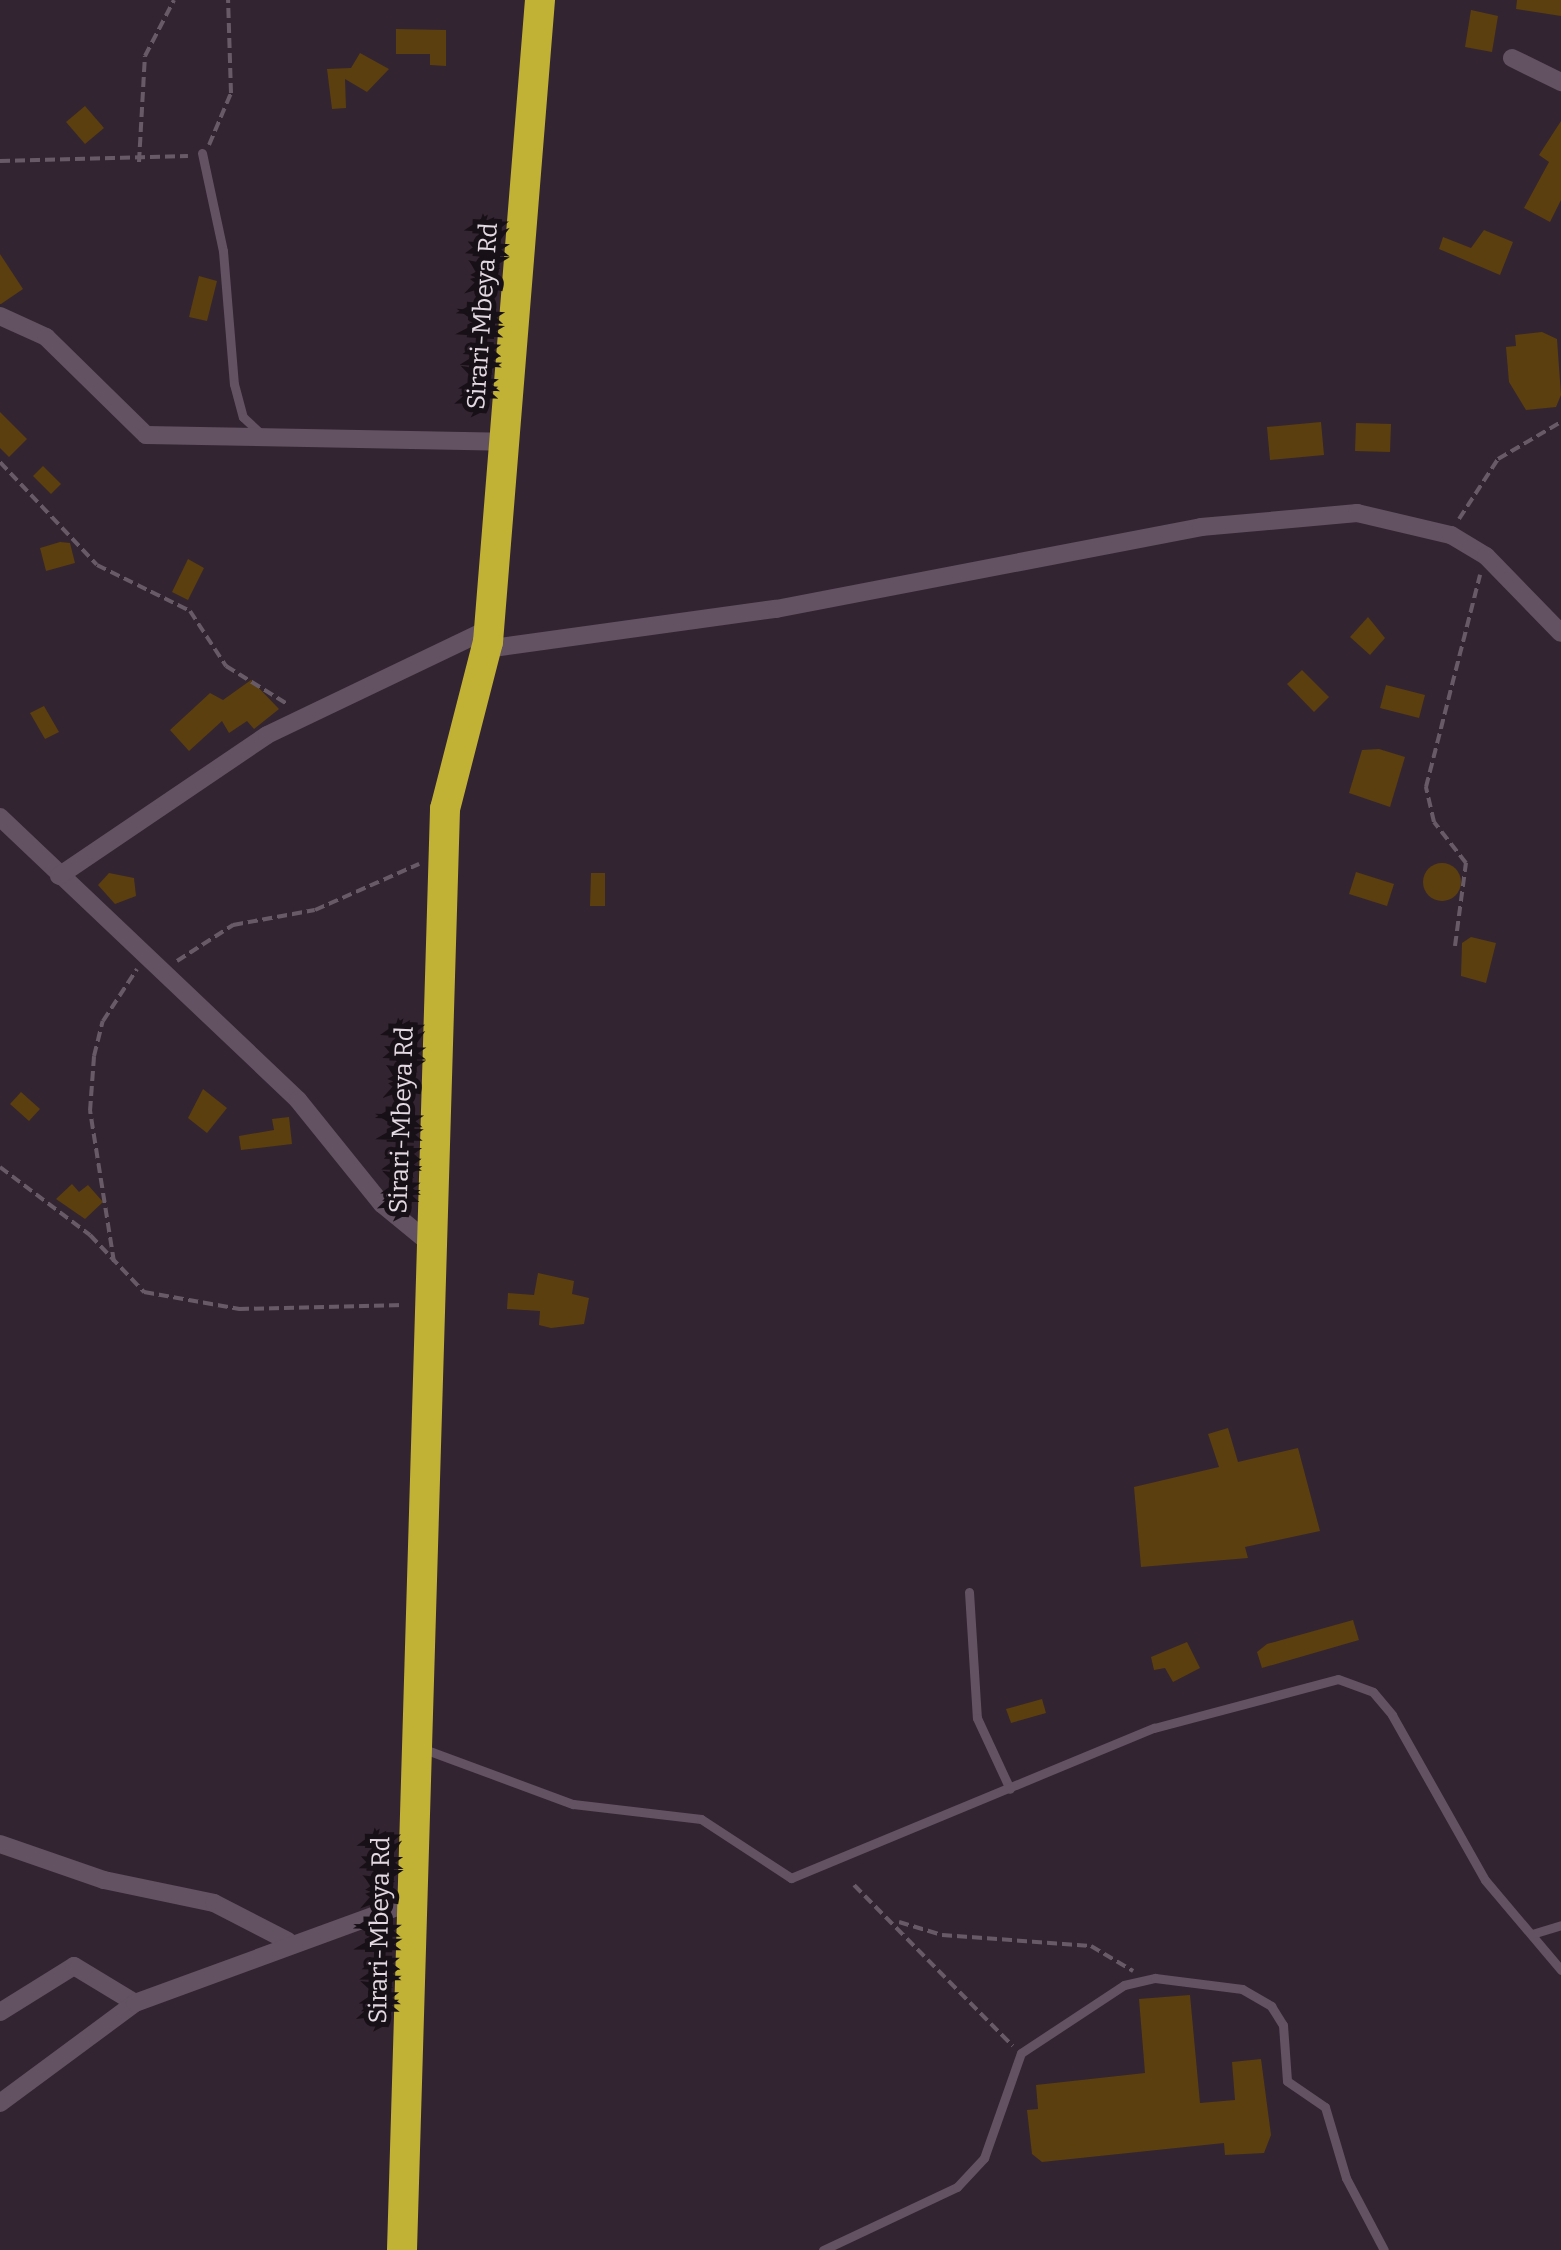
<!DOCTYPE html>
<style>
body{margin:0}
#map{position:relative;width:1561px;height:2250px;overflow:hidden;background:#332432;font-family:Bitter,serif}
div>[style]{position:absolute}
.building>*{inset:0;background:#5b3f0e}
.round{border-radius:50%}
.path>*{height:4px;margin-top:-2px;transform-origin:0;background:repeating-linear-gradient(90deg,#685a67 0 10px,transparent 0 15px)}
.lane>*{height:9px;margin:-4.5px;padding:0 4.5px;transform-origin:4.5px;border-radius:4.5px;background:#635262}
.street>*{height:18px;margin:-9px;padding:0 9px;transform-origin:9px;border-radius:9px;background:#635262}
.highway>*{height:30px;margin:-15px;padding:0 15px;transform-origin:15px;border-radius:15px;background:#c1b236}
span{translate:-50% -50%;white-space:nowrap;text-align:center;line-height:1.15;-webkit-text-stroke:10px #171016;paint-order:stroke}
.street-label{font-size:25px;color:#e3d9e2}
</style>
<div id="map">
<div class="building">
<i style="clip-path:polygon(1517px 0,1561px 0,1561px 16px,1516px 9px)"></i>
<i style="clip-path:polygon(1471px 10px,1498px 16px,1492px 52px,1465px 47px)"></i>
<i style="clip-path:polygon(396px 29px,446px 30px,446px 66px,430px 65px,430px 54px,396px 54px)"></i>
<i style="clip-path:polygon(360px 53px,389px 69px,367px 92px,345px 79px,346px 108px,332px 109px,327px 69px,351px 68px)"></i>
<i style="clip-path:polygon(85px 106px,104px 128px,85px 144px,66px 122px)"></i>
<i style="clip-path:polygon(1561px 121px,1561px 200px,1550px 222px,1524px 208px,1549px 162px,1539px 155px)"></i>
<i style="clip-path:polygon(1484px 230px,1513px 242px,1500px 275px,1439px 249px,1443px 237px,1471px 248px)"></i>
<i style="clip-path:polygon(0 254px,23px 289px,1px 304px,0 304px)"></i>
<i style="clip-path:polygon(199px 276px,217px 281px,207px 321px,189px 317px)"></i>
<i style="clip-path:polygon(1542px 332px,1557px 339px,1561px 395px,1556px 407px,1526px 410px,1509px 382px,1506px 347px,1516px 346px,1515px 335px)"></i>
<i style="clip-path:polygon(0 412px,27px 439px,9px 457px,0 448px)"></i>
<i style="clip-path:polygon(1321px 422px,1324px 455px,1270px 460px,1267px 427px)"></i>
<i style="clip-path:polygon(1356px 423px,1391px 424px,1390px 452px,1355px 451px)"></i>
<i style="clip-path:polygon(43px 466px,61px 484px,51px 494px,33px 476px)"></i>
<i style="clip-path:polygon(60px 542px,70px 543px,75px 563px,46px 571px,40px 548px)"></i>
<i style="clip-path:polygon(188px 559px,204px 568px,188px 600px,172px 592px)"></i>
<i style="clip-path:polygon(1368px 617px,1385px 638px,1370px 655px,1350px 637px)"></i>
<i style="clip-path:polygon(1302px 670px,1329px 697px,1314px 712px,1287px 684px)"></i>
<i style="clip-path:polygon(251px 680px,279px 709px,254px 729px,247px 721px,229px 733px,222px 721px,189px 751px,170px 730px,210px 693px,223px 700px)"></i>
<i style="clip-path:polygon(1386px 685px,1425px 695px,1419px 718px,1380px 708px)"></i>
<i style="clip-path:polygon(44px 706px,59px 732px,45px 739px,30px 713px)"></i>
<i style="clip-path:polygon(1379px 749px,1405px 757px,1390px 807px,1349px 793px,1362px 750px)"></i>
<i class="round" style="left:1423px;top:863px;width:38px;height:38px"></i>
<i style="clip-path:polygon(1356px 872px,1394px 884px,1387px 906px,1349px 894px)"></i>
<i style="clip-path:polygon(109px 873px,134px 878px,136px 896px,115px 904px,98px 885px)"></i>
<i style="clip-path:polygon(591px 873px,605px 873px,605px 906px,590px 906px)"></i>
<i style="clip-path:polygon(1471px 937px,1496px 943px,1486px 983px,1461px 976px,1462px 943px)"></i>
<i style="clip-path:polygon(203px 1089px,227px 1108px,207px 1133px,188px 1118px)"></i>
<i style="clip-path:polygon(21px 1092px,40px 1109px,29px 1121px,10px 1104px)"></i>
<i style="clip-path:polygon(289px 1117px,292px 1144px,241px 1150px,239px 1136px,274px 1130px,272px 1119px)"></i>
<i style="clip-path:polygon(72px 1184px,79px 1192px,88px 1185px,103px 1202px,85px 1219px,56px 1199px)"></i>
<i style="clip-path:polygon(538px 1273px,574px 1281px,572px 1294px,589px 1298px,584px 1324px,551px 1328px,539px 1325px,540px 1311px,507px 1309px,508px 1293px,534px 1295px)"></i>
<i style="clip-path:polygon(1228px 1428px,1238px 1462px,1298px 1448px,1320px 1531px,1245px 1547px,1248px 1558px,1141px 1567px,1134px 1487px,1219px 1467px,1208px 1434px)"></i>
<i style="clip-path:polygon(1353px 1620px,1359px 1640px,1262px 1668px,1257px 1652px,1267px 1644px)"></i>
<i style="clip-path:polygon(1187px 1642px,1200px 1668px,1173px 1682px,1165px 1668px,1154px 1670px,1151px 1657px)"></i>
<i style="clip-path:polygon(1042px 1699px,1046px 1713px,1011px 1723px,1006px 1709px)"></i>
<i style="clip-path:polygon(1190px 1995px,1200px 2103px,1235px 2100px,1232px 2062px,1261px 2059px,1271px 2135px,1264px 2153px,1225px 2155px,1224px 2143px,1042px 2162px,1032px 2154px,1027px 2110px,1038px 2109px,1036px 2085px,1145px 2073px,1139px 1999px)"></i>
</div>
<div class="path">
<i style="left:209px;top:145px;width:56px;rotate:-67.1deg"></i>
<i style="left:231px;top:93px;width:93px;rotate:-91.8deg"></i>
<i style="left:0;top:161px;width:188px;rotate:-1.5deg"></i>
<i style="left:139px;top:162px;width:106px;rotate:-86.8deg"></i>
<i style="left:145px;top:56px;width:63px;rotate:-62.6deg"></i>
<i style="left:0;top:462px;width:141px;rotate:46.7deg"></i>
<i style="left:97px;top:565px;width:104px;rotate:26.3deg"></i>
<i style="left:190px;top:611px;width:66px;rotate:56.8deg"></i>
<i style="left:226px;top:666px;width:74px;rotate:31.8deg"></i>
<i style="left:1459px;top:519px;width:72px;rotate:-57deg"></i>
<i style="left:1498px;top:459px;width:73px;rotate:-30.4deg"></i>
<i style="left:1455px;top:946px;width:84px;rotate:-82.5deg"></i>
<i style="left:1466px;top:863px;width:52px;rotate:-128deg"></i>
<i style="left:1434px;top:822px;width:36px;rotate:-103deg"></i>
<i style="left:1426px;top:787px;width:219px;rotate:-75.7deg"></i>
<i style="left:177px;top:961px;width:67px;rotate:-32.7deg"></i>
<i style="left:233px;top:925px;width:83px;rotate:-10.4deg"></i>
<i style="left:315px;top:910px;width:114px;rotate:-23.9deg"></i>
<i style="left:0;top:1167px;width:113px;rotate:37.1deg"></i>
<i style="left:90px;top:1235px;width:79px;rotate:46.5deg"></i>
<i style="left:144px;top:1292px;width:97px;rotate:10.1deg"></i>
<i style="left:239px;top:1309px;width:165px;rotate:-1.4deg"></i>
<i style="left:114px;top:1262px;width:153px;rotate:-99deg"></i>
<i style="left:90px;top:1111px;width:55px;rotate:-85.8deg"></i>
<i style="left:94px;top:1056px;width:36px;rotate:-76deg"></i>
<i style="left:103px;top:1021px;width:62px;rotate:-56.8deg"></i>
<i style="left:854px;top:1885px;width:226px;rotate:45.4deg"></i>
<i style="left:899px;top:1922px;width:45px;rotate:16.8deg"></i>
<i style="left:942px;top:1935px;width:149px;rotate:4.2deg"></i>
<i style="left:1091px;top:1946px;width:49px;rotate:30.8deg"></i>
</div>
<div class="lane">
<i style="left:202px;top:153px;width:100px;rotate:77.9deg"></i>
<i style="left:223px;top:251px;width:133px;rotate:85.3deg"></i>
<i style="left:234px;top:384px;width:34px;rotate:75deg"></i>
<i style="left:243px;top:417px;width:23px;rotate:43deg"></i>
<i style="left:969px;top:1592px;width:126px;rotate:86.4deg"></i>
<i style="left:977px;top:1718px;width:78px;rotate:65.1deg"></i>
<i style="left:424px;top:1749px;width:159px;rotate:20.3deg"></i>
<i style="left:573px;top:1804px;width:129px;rotate:6.7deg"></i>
<i style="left:701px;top:1819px;width:108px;rotate:33.2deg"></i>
<i style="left:791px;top:1878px;width:393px;rotate:-22.5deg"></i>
<i style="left:1154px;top:1728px;width:190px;rotate:-14.9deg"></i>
<i style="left:1338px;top:1679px;width:37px;rotate:20deg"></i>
<i style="left:1373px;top:1692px;width:30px;rotate:50deg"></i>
<i style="left:1392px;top:1715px;width:189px;rotate:60.6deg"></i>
<i style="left:1485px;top:1880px;width:118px;rotate:49.8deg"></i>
<i style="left:1532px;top:1934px;width:30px;rotate:-17deg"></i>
<i style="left:823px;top:2250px;width:148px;rotate:-25.2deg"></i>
<i style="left:957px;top:2187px;width:40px;rotate:-47deg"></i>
<i style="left:984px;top:2158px;width:111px;rotate:-70.6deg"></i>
<i style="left:1021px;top:2053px;width:123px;rotate:-33.4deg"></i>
<i style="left:1124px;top:1985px;width:32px;rotate:-13deg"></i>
<i style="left:1155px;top:1978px;width:88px;rotate:7.2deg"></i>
<i style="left:1242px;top:1989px;width:34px;rotate:30deg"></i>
<i style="left:1271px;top:2006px;width:22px;rotate:58deg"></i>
<i style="left:1283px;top:2025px;width:56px;rotate:85.9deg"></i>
<i style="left:1287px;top:2081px;width:46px;rotate:34.4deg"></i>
<i style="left:1325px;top:2107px;width:74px;rotate:73.5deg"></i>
<i style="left:1346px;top:2178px;width:81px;rotate:62.2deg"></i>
</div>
<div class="street">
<i style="left:1512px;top:58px;width:55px;rotate:26.1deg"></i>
<i style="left:0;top:316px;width:51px;rotate:24.5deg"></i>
<i style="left:46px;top:337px;width:140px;rotate:44.4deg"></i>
<i style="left:146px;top:435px;width:357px;rotate:1.1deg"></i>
<i style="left:486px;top:649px;width:293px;rotate:-7.9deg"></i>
<i style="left:776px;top:609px;width:433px;rotate:-10.9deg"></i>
<i style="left:1201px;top:527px;width:157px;rotate:-5.1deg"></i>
<i style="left:1357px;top:513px;width:97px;rotate:13.2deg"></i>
<i style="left:1451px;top:535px;width:41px;rotate:31deg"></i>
<i style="left:1486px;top:556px;width:107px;rotate:45.8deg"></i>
<i style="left:0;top:817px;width:411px;rotate:43.5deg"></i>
<i style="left:298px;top:1100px;width:134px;rotate:51.1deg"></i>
<i style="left:382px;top:1204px;width:58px;rotate:39.4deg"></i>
<i style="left:59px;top:876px;width:251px;rotate:-34.1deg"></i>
<i style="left:267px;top:735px;width:247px;rotate:-25.6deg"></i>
<i style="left:0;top:1844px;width:110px;rotate:19.1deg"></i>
<i style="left:104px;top:1880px;width:112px;rotate:11.8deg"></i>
<i style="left:214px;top:1903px;width:83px;rotate:27.2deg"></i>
<i style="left:0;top:2012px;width:87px;rotate:-31.9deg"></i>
<i style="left:74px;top:1966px;width:71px;rotate:31.2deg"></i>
<i style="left:0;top:2103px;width:168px;rotate:-36.5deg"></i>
<i style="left:135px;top:2003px;width:292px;rotate:-20.1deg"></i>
</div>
<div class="highway">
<i style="left:402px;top:2250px;width:1442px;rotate:-88.29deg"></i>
<i style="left:445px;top:809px;width:172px;rotate:-75.6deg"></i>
<i style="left:488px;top:642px;width:644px;rotate:-85.37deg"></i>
</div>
<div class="street-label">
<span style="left:483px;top:316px;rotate:-86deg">Sirari-Mbeya Rd</span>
<span style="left:402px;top:1120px;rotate:-88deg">Sirari-Mbeya Rd</span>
<span style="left:380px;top:1930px;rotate:-89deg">Sirari-Mbeya Rd</span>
</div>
</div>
